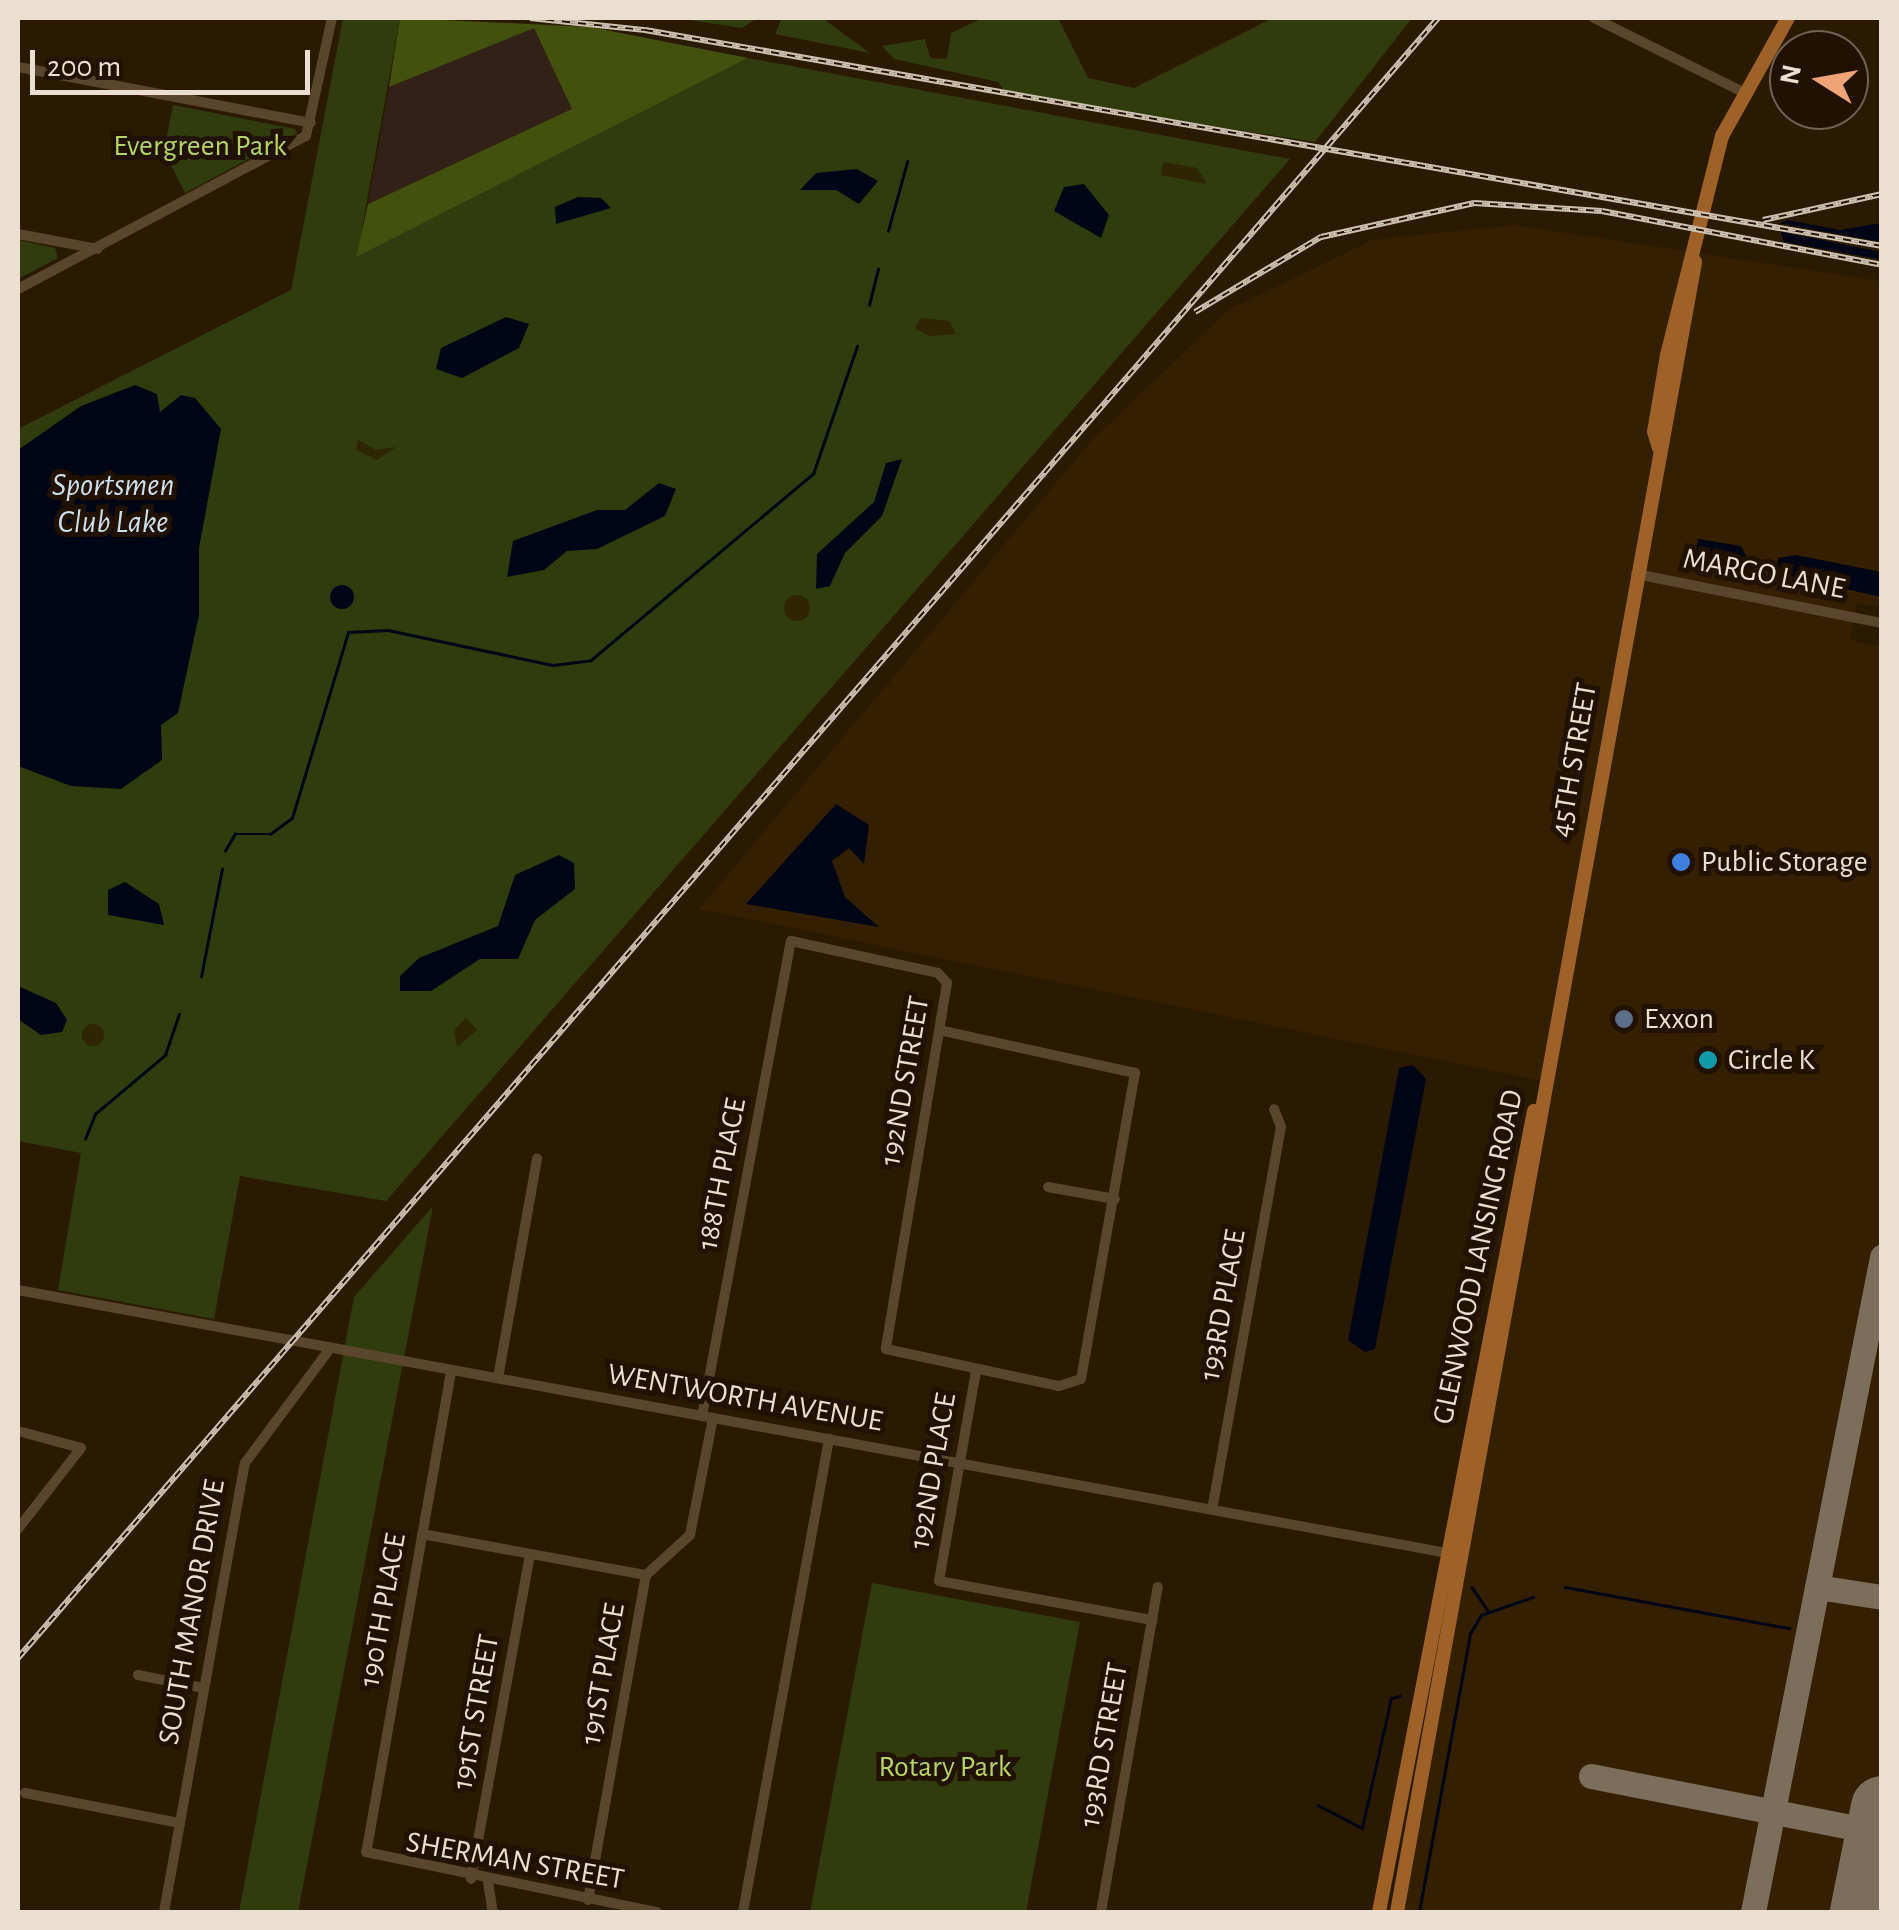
<!DOCTYPE html>
<style>
body{margin:0}
#map{position:relative;width:1899px;height:1930px;overflow:hidden;background:#2b1a02;font-family:"Alegreya Sans",sans-serif}
div>[style]{position:absolute}
.commercial>*{inset:0;background:#312117}
.built>*{inset:0;background:#341f00}
.green>*{inset:0;background:#303c0d}
.forest>*{inset:0;background:#42520e}
.sand>*{inset:0;background:#2d2504}
.round{border-radius:50%}
.water>*{inset:0;background:#000616}
.pier>*{inset:0;background:#2b1a02}
.stream>*{height:2.5px;margin:-1.25px;padding:0 1.25px;transform-origin:1.25px;border-radius:1.25px;background:#000616}
.taxiway>*{height:25px;margin:-12.5px;padding:0 12.5px;transform-origin:12.5px;border-radius:12.5px;background:#7c6e5a}
.runway>*{height:62px;margin:-31px;padding:0 31px;transform-origin:31px;border-radius:31px;background:#7c6e5a}
.minor>*{height:10px;margin:-5px;padding:0 5px;transform-origin:5px;border-radius:5px;background:#59462d}
.major>*{height:14px;margin:-7px;padding:0 7px;transform-origin:7px;border-radius:7px;background:#9e6128}
.rail>*{height:6px;margin-top:-3px;transform-origin:0;background:repeating-linear-gradient(90deg,#211100 0 8px,#cec2b2 0 16px);box-sizing:border-box;border-block:2px solid #cec2b2}
.dots>*{width:28px;height:28px;translate:-50% -50%;box-sizing:border-box;border:5px solid #211100;border-radius:50%}
span{translate:-50% -50%;white-space:nowrap;text-align:center;line-height:1.15;-webkit-text-stroke:10px #211100;paint-order:stroke}
.park-label{font-size:30px;color:#b5d463}
.street-label{font-size:30px;color:#eadfd0}
.poi-label{font-size:30px;color:#eadfd0}
.left{translate:0 -50%;text-align:left}
.water-label{font-size:32px;color:#ccdfee;font-style:italic}
.frame{position:absolute;inset:0;border:20px solid #eadfd0;pointer-events:none}
.north{position:absolute;left:1769px;top:30px;width:100px;height:100px;box-sizing:border-box;background:#211100;border:2px solid #716353;border-radius:50%;rotate:281deg;font-size:28px;font-weight:700;line-height:40px;text-align:center;color:#eadfd0}
.north::after{content:'';display:block;margin:auto;width:35px;height:45px;background:#efa377;clip-path:polygon(50% 0,100% 100%,50% 72%,0 100%)}
.scale{position:absolute;left:30px;top:50px;width:280px;height:45px;box-sizing:border-box;border:5px solid #eadfd0;border-top:0;padding-left:12px;font-size:30px;line-height:35px;white-space:nowrap;color:#eadfd0;-webkit-text-stroke:8px #211100;paint-order:stroke}
</style>
<div id="map">
<div class="commercial">
<i style="clip-path:polygon(534px 27px,572px 109px,368px 204px,389px 87px)"></i>
</div>
<div class="built">
<i style="clip-path:polygon(1514px 225px,1881px 281px,1881px 608px,1857px 603px,1850px 640px,1882px 647px,1881px 1912px,1401px 1912px,1553px 1083px,699px 909px,1092px 440px,1228px 310px,1372px 240px)"></i>
</div>
<div class="green">
<i style="clip-path:polygon(343px 18px,400px 18px,357px 256px,748px 58px,1290px 159px,386px 1201px,240px 1176px,214px 1319px,58px 1290px,81px 1153px,18px 1141px,18px 429px,291px 290px)"></i>
<i style="clip-path:polygon(676px 18px,757px 18px,742px 28px)"></i>
<i style="clip-path:polygon(782px 18px,822px 18px,870px 53px,775px 34px)"></i>
<i style="clip-path:polygon(983px 18px,1058px 18px,1088px 78px,1134px 88px,1273px 18px,1412px 18px,1315px 142px,1007px 94px,998px 82px,894px 59px,882px 46px,925px 39px,930px 58px,947px 59px,951px 33px)"></i>
<i style="clip-path:polygon(173px 105px,295px 129px,297px 133px,185px 193px,164px 151px)"></i>
<i style="clip-path:polygon(18px 240px,55px 248px,58px 258px,18px 279px)"></i>
<i style="clip-path:polygon(433px 1206px,298px 1912px,239px 1912px,354px 1297px)"></i>
<i style="clip-path:polygon(872px 1583px,1080px 1622px,1026px 1912px,810px 1912px)"></i>
</div>
<div class="forest">
<i style="clip-path:polygon(400px 18px,590px 27px,748px 58px,356px 257px,368px 204px,572px 109px,534px 28px,389px 87px)"></i>
</div>
<div class="sand">
<i style="clip-path:polygon(1163px 162px,1197px 168px,1207px 184px,1161px 175px)"></i>
<i style="clip-path:polygon(920px 318px,949px 321px,956px 334px,929px 336px,915px 328px)"></i>
<i style="clip-path:polygon(358px 440px,376px 450px,396px 447px,377px 460px,356px 450px)"></i>
<i class="round" style="left:784px;top:595px;width:26px;height:26px"></i>
<i style="clip-path:polygon(466px 1018px,477px 1030px,457px 1047px,454px 1030px)"></i>
<i class="round" style="left:82px;top:1024px;width:22px;height:22px"></i>
</div>
<div class="water">
<i style="clip-path:polygon(857px 169px,878px 181px,859px 204px,836px 190px,800px 190px,816px 173px)"></i>
<i style="clip-path:polygon(1084px 184px,1109px 215px,1101px 238px,1054px 211px,1064px 187px)"></i>
<i style="clip-path:polygon(578px 197px,601px 198px,611px 208px,556px 224px,555px 207px)"></i>
<i style="clip-path:polygon(1787px 220px,1840px 230px,1881px 223px,1878px 259px,1784px 242px,1778px 224px)"></i>
<i style="clip-path:polygon(506px 317px,529px 324px,519px 348px,462px 378px,436px 369px,441px 348px)"></i>
<i style="clip-path:polygon(135px 385px,157px 394px,160px 412px,181px 395px,195px 398px,221px 429px,199px 548px,199px 615px,178px 713px,161px 725px,162px 760px,121px 789px,71px 786px,18px 766px,18px 450px,81px 406px)"></i>
<i style="clip-path:polygon(902px 459px,882px 516px,845px 553px,830px 586px,816px 589px,817px 554px,874px 502px,886px 463px)"></i>
<i style="clip-path:polygon(659px 483px,676px 489px,665px 516px,597px 549px,567px 551px,544px 570px,507px 577px,513px 541px,597px 510px,625px 510px)"></i>
<i style="clip-path:polygon(1698px 539px,1741px 546px,1747px 558px,1736px 569px,1716px 565px,1695px 554px)"></i>
<i style="clip-path:polygon(1796px 555px,1881px 572px,1881px 597px,1776px 573px,1778px 558px)"></i>
<i class="round" style="left:330px;top:585px;width:24px;height:24px"></i>
<i style="clip-path:polygon(836px 804px,869px 825px,864px 864px,849px 848px,832px 861px,845px 897px,879px 927px,746px 904px)"></i>
<i style="clip-path:polygon(559px 855px,574px 863px,575px 889px,535px 920px,518px 959px,480px 959px,431px 991px,400px 991px,400px 976px,419px 958px,498px 926px,515px 875px)"></i>
<i style="clip-path:polygon(125px 882px,159px 904px,164px 925px,108px 915px,108px 890px)"></i>
<i style="clip-path:polygon(18px 986px,56px 1003px,67px 1020px,62px 1032px,41px 1035px,18px 1019px)"></i>
<i style="clip-path:polygon(1413px 1065px,1426px 1079px,1375px 1349px,1365px 1352px,1348px 1340px,1399px 1068px)"></i>
</div>
<div class="pier">
<i style="clip-path:polygon(1773px 222px,1881px 242px,1881px 252px,1773px 230px)"></i>
</div>
<div class="stream">
<i style="left:888px;top:231px;width:72px;rotate:-74.6deg"></i>
<i style="left:869px;top:305px;width:37px;rotate:-76deg"></i>
<i style="left:225px;top:851px;width:20px;rotate:-60deg"></i>
<i style="left:235px;top:834px;width:35px"></i>
<i style="left:270px;top:834px;width:27px;rotate:-36deg"></i>
<i style="left:292px;top:818px;width:194px;rotate:-73.2deg"></i>
<i style="left:348px;top:632px;width:40px;rotate:-2.9deg"></i>
<i style="left:388px;top:630px;width:169px;rotate:12deg"></i>
<i style="left:553px;top:665px;width:38px;rotate:-7deg"></i>
<i style="left:591px;top:660px;width:290px;rotate:-40deg"></i>
<i style="left:813px;top:474px;width:135px;rotate:-71deg"></i>
<i style="left:201px;top:977px;width:110px;rotate:-79deg"></i>
<i style="left:85px;top:1139px;width:27px;rotate:-68deg"></i>
<i style="left:95px;top:1114px;width:92px;rotate:-40.1deg"></i>
<i style="left:165px;top:1055px;width:43px;rotate:-71.1deg"></i>
<i style="left:1472px;top:1587px;width:29px;rotate:56deg"></i>
<i style="left:1565px;top:1587px;width:228px;rotate:10.4deg"></i>
<i style="left:1318px;top:1805px;width:50px;rotate:27.6deg"></i>
<i style="left:1362px;top:1828px;width:133px;rotate:-77.4deg"></i>
<i style="left:1391px;top:1698px;width:9px;rotate:-13deg"></i>
<i style="left:1419px;top:1912px;width:283px;rotate:-79.6deg"></i>
<i style="left:1470px;top:1634px;width:22px;rotate:-60deg"></i>
<i style="left:1481px;top:1615px;width:55px;rotate:-19.1deg"></i>
</div>
<div class="taxiway">
<i style="left:1817px;top:1587px;width:66px;rotate:8.7deg"></i>
<i style="left:1591px;top:1776px;width:297px;rotate:11.1deg"></i>
<i style="left:1753px;top:1912px;width:668px;rotate:-78.86deg"></i>
</div>
<div class="runway">
<i style="left:1861px;top:1912px;width:107px;rotate:-78.7deg"></i>
</div>
<div class="minor">
<i style="left:1594px;top:18px;width:164px;rotate:26.4deg"></i>
<i style="left:18px;top:67px;width:298px;rotate:10.8deg"></i>
<i style="left:18px;top:234px;width:81px;rotate:10.6deg"></i>
<i style="left:18px;top:289px;width:326px;rotate:-28deg"></i>
<i style="left:306px;top:136px;width:121px;rotate:-77.6deg"></i>
<i style="left:1636px;top:574px;width:251px;rotate:11.3deg"></i>
<i style="left:1048px;top:1187px;width:68px;rotate:10.2deg"></i>
<i style="left:18px;top:1290px;width:1458px;rotate:10.43deg"></i>
<i style="left:976px;top:1371px;width:213px;rotate:100deg"></i>
<i style="left:939px;top:1581px;width:217px;rotate:10.4deg"></i>
<i style="left:451px;top:1372px;width:487px;rotate:100deg"></i>
<i style="left:366px;top:1852px;width:297px;rotate:11.7deg"></i>
<i style="left:498px;top:1378px;width:223px;rotate:-79.9deg"></i>
<i style="left:702px;top:1416px;width:483px;rotate:-79.4deg"></i>
<i style="left:791px;top:941px;width:150px;rotate:12.3deg"></i>
<i style="left:938px;top:973px;width:13px;rotate:48deg"></i>
<i style="left:947px;top:983px;width:371px;rotate:99.5deg"></i>
<i style="left:886px;top:1349px;width:177px;rotate:12.1deg"></i>
<i style="left:1059px;top:1386px;width:23px;rotate:-18deg"></i>
<i style="left:1081px;top:1379px;width:311px;rotate:-80deg"></i>
<i style="left:1135px;top:1073px;width:200px;rotate:-167.6deg"></i>
<i style="left:18px;top:1431px;width:65px;rotate:15.1deg"></i>
<i style="left:81px;top:1448px;width:103px;rotate:127.9deg"></i>
<i style="left:1212px;top:1510px;width:389px;rotate:-79.8deg"></i>
<i style="left:1281px;top:1127px;width:19px;rotate:-111deg"></i>
<i style="left:422px;top:1534px;width:228px;rotate:10.4deg"></i>
<i style="left:138px;top:1675px;width:66px;rotate:11.3deg"></i>
<i style="left:25px;top:1793px;width:158px;rotate:11deg"></i>
<i style="left:471px;top:1879px;width:330px;rotate:-79.7deg"></i>
<i style="left:488px;top:1882px;width:30px;rotate:81deg"></i>
<i style="left:588px;top:1900px;width:330px;rotate:-79.9deg"></i>
<i style="left:646px;top:1575px;width:59px;rotate:-42.3deg"></i>
<i style="left:690px;top:1535px;width:119px;rotate:-78.9deg"></i>
<i style="left:164px;top:1912px;width:456px;rotate:-79.8deg"></i>
<i style="left:245px;top:1463px;width:144px;rotate:-53.4deg"></i>
<i style="left:743px;top:1912px;width:481px;rotate:-79.7deg"></i>
<i style="left:1101px;top:1912px;width:330px;rotate:-80.1deg"></i>
</div>
<div class="major">
<i style="left:1659px;top:448px;width:17px;rotate:-107deg"></i>
<i style="left:1654px;top:432px;width:78px;rotate:-80.4deg"></i>
<i style="left:1667px;top:355px;width:226px;rotate:-75.9deg"></i>
<i style="left:1722px;top:136px;width:135px;rotate:-60.8deg"></i>
<i style="left:1379px;top:1912px;width:816px;rotate:-79.05deg"></i>
<i style="left:1397px;top:1912px;width:1677px;rotate:-79.76deg"></i>
</div>
<div class="rail">
<i style="left:530px;top:18px;width:116px;rotate:6deg"></i>
<i style="left:645px;top:30px;width:1256px;rotate:9.9deg"></i>
<i style="left:1763px;top:220px;width:122px;rotate:-12.3deg"></i>
<i style="left:1195px;top:312px;width:147px;rotate:-30.8deg"></i>
<i style="left:1321px;top:237px;width:157px;rotate:-12.5deg"></i>
<i style="left:1474px;top:203px;width:128px;rotate:3.6deg"></i>
<i style="left:1602px;top:211px;width:285px;rotate:10.9deg"></i>
<i style="left:18px;top:1658px;width:2169px;rotate:-49.11deg"></i>
</div>
<div class="dots">
<i style="left:1681px;top:862px;background:#3f7fe0"></i>
<i style="left:1624px;top:1019px;background:#5c6f8a"></i>
<i style="left:1708px;top:1060px;background:#0f9aa8"></i>
</div>
<div class="park-label">
<span style="left:200px;top:146px">Evergreen Park</span>
<span style="left:945px;top:1767px">Rotary Park</span>
</div>
<div class="street-label">
<span style="left:1764px;top:574px;rotate:11deg">MARGO LANE</span>
<span style="left:1574px;top:760px;rotate:-80deg">45TH STREET</span>
<span style="left:905px;top:1081px;rotate:-80deg">192ND STREET</span>
<span style="left:722px;top:1174px;rotate:-79deg">188TH PLACE</span>
<span style="left:1478px;top:1257px;rotate:-78deg">GLENWOOD LANSING ROAD</span>
<span style="left:1223px;top:1305px;rotate:-80deg">193RD PLACE</span>
<span style="left:745px;top:1398px;rotate:10deg">WENTWORTH AVENUE</span>
<span style="left:933px;top:1471px;rotate:-80deg">192ND PLACE</span>
<span style="left:383px;top:1610px;rotate:-80deg">190TH PLACE</span>
<span style="left:192px;top:1612px;rotate:-80deg">SOUTH MANOR DRIVE</span>
<span style="left:603px;top:1674px;rotate:-80deg">191ST PLACE</span>
<span style="left:476px;top:1712px;rotate:-80deg">191ST STREET</span>
<span style="left:1104px;top:1745px;rotate:-80deg">193RD STREET</span>
<span style="left:515px;top:1861px;rotate:10deg">SHERMAN STREET</span>
</div>
<div class="poi-label">
<span class="left" style="left:1701px;top:862px">Public Storage</span>
<span class="left" style="left:1644px;top:1019px">Exxon</span>
<span class="left" style="left:1728px;top:1060px">Circle K</span>
</div>
<div class="water-label">
<span style="left:113px;top:504px">Sportsmen<br>Club Lake</span>
</div>
<div class="frame"></div>
<div class="north">N</div>
<div class="scale">200 m</div>
</div>
